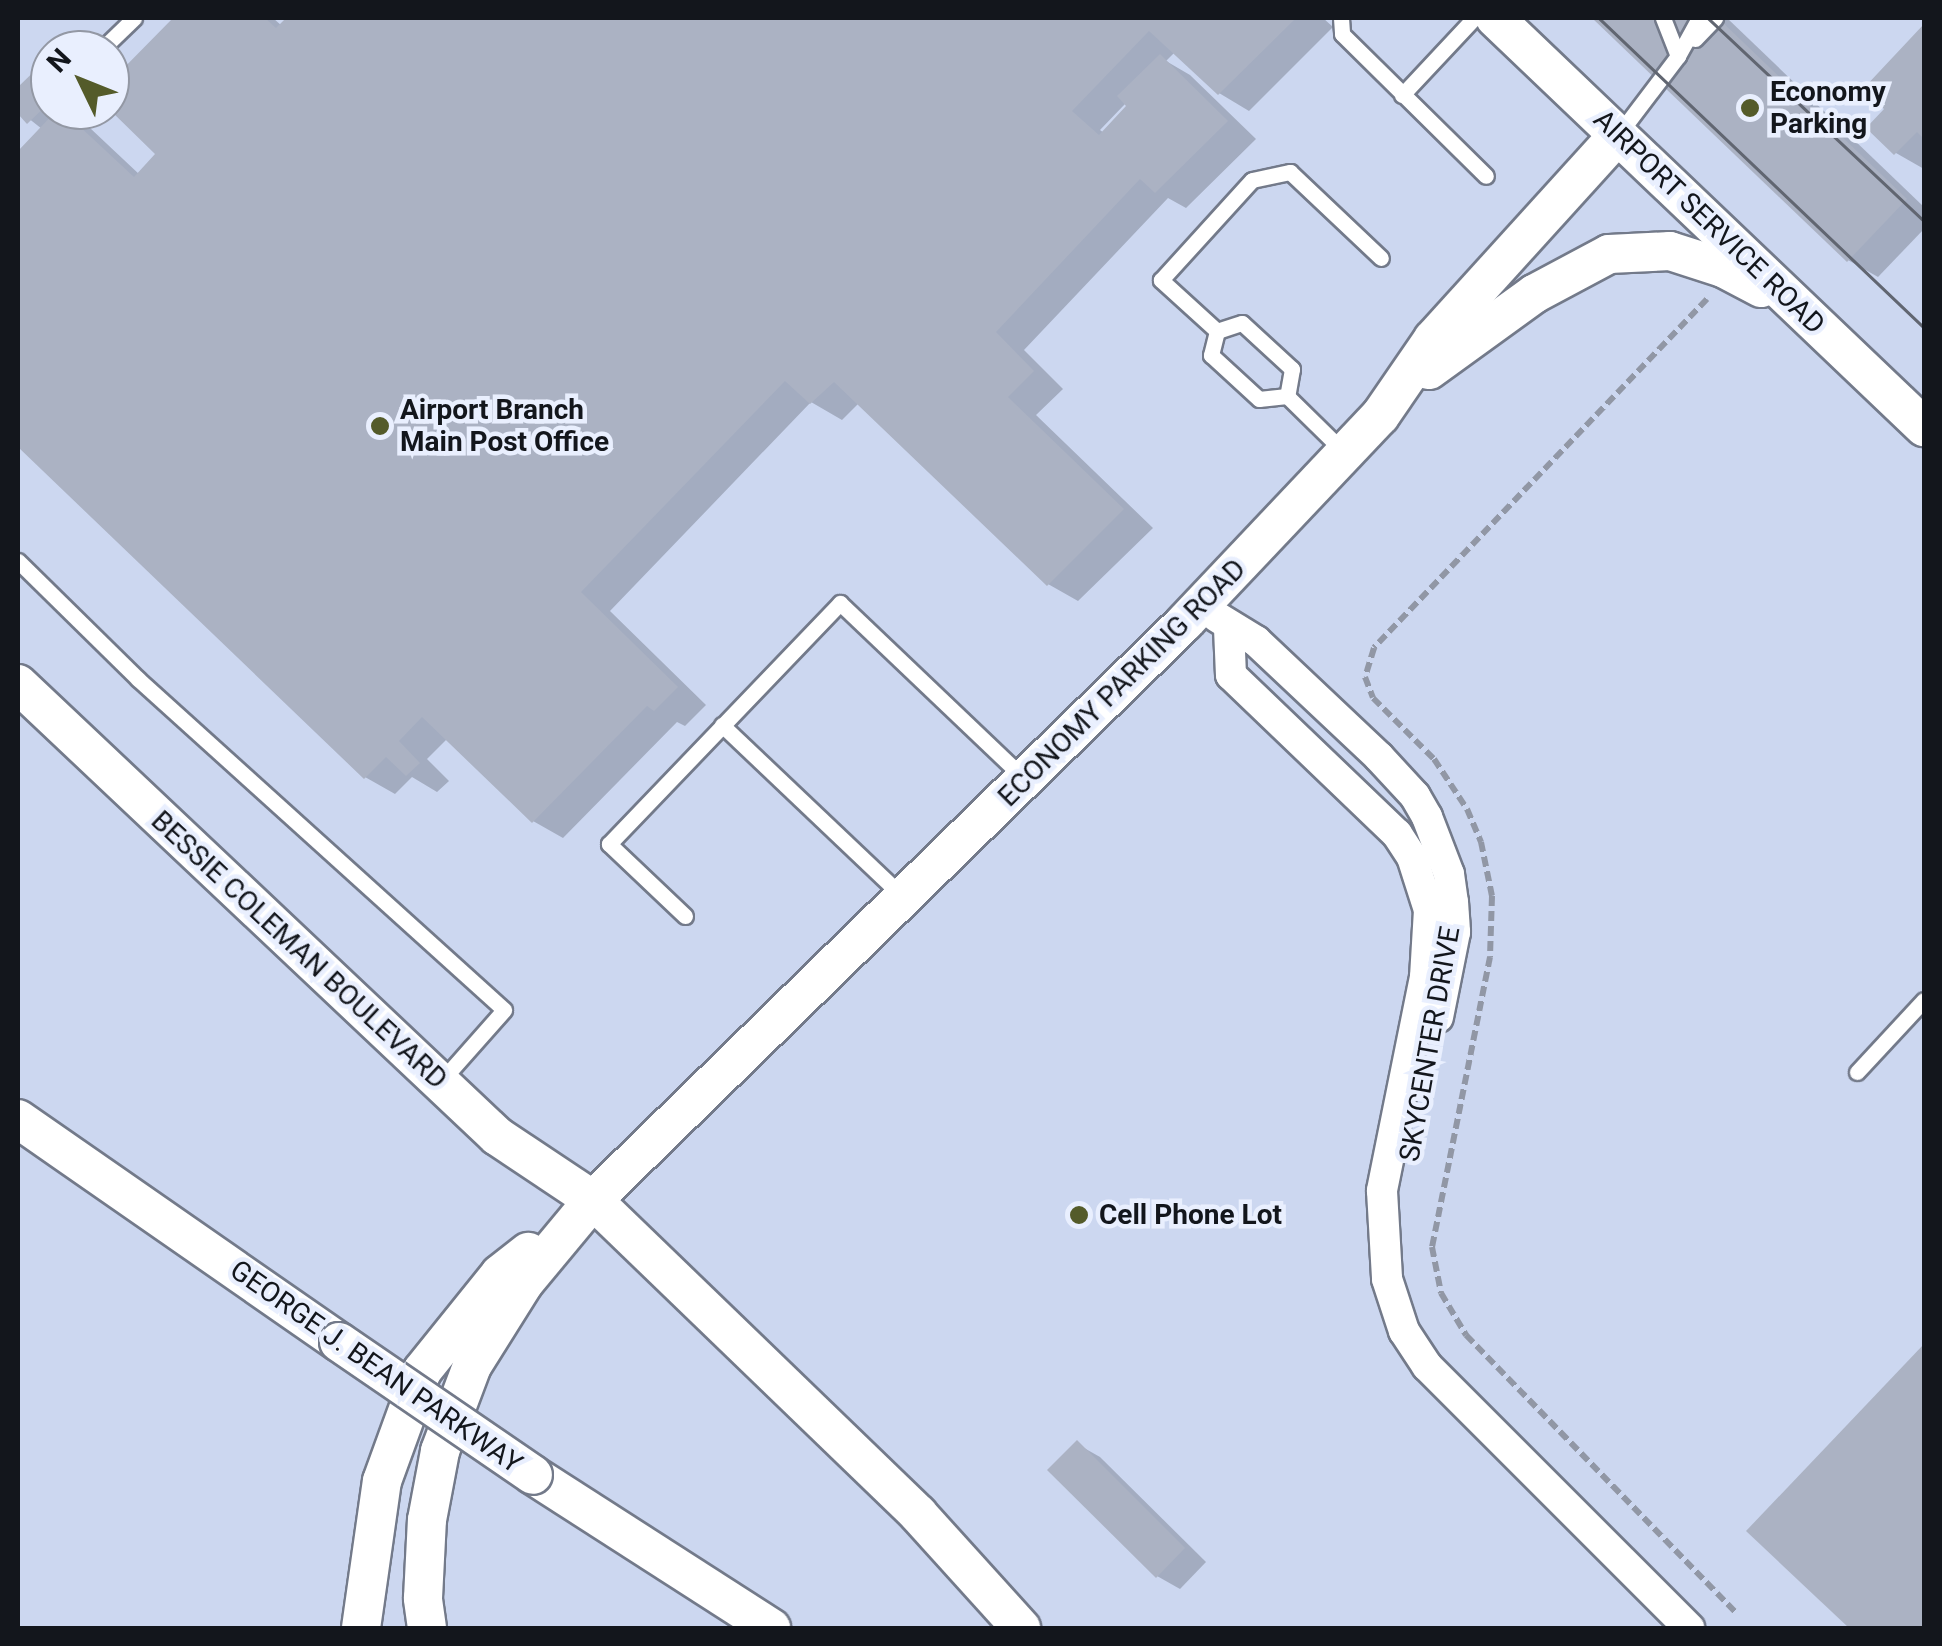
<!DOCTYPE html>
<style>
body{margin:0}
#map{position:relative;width:1942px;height:1646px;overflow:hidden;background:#dae2f4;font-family:Roboto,sans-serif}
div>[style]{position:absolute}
.built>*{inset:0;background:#ccd7f0}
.shadow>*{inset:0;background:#0003}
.building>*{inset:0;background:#abb2c3}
.path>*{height:6px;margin-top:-3px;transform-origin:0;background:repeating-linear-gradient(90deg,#9197a5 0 10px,transparent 0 15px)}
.roads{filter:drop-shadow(2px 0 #737a8a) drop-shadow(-2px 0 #737a8a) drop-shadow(0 2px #737a8a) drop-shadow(0 -2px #737a8a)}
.service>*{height:15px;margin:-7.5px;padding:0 7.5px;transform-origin:7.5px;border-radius:7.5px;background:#fff}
.minor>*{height:30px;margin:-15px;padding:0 15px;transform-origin:15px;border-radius:15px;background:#fff}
.tertiary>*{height:38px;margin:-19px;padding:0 19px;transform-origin:19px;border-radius:19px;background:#fff}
.tram>*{height:2.5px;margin:-1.25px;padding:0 1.25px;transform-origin:1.25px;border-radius:1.25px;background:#616671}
.bridges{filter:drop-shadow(2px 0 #737a8a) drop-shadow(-2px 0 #737a8a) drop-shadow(0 2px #737a8a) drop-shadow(0 -2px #737a8a)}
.tertiary-bridge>*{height:38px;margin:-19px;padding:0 19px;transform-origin:19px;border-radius:19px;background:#fff}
.dots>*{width:28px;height:28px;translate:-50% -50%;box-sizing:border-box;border:5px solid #e9effe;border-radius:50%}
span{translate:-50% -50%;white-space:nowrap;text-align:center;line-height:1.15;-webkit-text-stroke:9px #e9effe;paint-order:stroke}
.poi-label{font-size:28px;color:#13161c;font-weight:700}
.left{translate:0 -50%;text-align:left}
.street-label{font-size:28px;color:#13161c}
.frame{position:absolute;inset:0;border:20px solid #13161c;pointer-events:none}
.north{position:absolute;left:30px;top:30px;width:100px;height:100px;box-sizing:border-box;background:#e9effe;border:2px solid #9398a4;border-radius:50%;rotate:313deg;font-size:28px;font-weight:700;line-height:40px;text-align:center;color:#13161c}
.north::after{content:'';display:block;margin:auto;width:35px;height:45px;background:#545b2a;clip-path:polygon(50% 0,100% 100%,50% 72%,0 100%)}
</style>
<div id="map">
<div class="built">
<i style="clip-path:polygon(evenodd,18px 18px,1924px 18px,1924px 1628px,18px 1628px,18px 18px,50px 50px,110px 50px,110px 110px,50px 110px,50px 50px)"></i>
</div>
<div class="shadow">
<i style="clip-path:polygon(evenodd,176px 18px,273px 18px,282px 26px,290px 18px,1323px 18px,1333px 27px,1249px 111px,1219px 93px,1175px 52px,1166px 61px,1190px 75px,1256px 139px,1186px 208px,1168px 198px,1024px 350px,1063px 389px,1036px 415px,1153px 528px,1078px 601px,1048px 584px,859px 403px,842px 420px,811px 402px,610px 611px,706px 705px,685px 726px,677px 722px,563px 838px,533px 821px,448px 738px,427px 759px,449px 781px,437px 792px,412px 777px,395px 794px,365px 777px,18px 444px,18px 154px,42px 129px,18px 110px,18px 91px,50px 59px,50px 110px,65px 110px,90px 128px,140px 175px,158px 154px,110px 107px,110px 85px,176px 18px,1125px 104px,1129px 107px,1104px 133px,1100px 130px,1125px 104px)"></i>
<i style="clip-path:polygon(1596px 18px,1727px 18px,1924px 207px,1924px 229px,1878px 277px,1848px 260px)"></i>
<i style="clip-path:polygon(1924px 28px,1924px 169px,1896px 153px,1887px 108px,1867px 89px)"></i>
<i style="clip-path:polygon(1924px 1347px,1924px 1628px,1852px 1628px,1749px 1531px)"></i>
<i style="clip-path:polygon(1077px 1444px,1100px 1457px,1206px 1562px,1180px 1589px,1157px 1576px)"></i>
</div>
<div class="building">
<i style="clip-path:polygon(173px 18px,265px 18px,276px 28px,286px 18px,1296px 18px,1218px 95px,1149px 31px,1072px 111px,1099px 135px,1126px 106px,1117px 96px,1160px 54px,1228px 121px,1155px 193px,1140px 179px,996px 332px,1034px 371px,1008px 397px,1124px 509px,1047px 586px,834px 382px,810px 404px,785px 381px,581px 592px,678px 687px,654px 711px,647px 706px,532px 823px,422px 717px,399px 741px,420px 763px,406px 776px,386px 757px,364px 779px,18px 447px,18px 151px,57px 110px,62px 110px,134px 177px,155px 154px,110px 110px,110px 82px)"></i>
<i style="clip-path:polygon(1592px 18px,1718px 18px,1907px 199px,1847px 262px)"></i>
<i style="clip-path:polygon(1924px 24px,1924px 139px,1917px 132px,1894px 155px,1866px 128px,1884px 109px,1863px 89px)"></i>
<i style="clip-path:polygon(50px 56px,50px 102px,27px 124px,18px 114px,18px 87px)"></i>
<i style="clip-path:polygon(1924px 1344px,1924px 1628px,1849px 1628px,1746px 1531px)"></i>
<i style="clip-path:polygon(1077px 1440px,1185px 1548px,1156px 1578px,1047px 1470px)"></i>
</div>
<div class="path">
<i style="left:1707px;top:299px;width:482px;rotate:133.7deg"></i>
<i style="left:1374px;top:648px;width:30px;rotate:107deg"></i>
<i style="left:1365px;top:677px;width:22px;rotate:69deg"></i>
<i style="left:1373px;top:698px;width:86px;rotate:45deg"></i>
<i style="left:1434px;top:759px;width:60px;rotate:56.6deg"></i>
<i style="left:1467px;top:809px;width:36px;rotate:67deg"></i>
<i style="left:1481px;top:842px;width:55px;rotate:78.5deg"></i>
<i style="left:1492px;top:896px;width:61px;rotate:91.9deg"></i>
<i style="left:1490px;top:957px;width:296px;rotate:101.3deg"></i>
<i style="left:1432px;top:1247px;width:47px;rotate:78.9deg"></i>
<i style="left:1441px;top:1293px;width:49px;rotate:59.2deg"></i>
<i style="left:1466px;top:1335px;width:386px;rotate:45.8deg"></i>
</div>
<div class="roads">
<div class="service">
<i style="left:1341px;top:18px;width:16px;rotate:86deg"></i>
<i style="left:1342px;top:34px;width:202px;rotate:44.6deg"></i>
<i style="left:1663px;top:18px;width:41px;rotate:68.5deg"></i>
<i style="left:1695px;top:39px;width:29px;rotate:-46deg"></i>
<i style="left:101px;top:50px;width:46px;rotate:-44.1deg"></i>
<i style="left:1402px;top:95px;width:105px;rotate:-46.9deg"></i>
<i style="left:1618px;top:135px;width:99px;rotate:-52.8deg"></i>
<i style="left:1678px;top:56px;width:43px;rotate:-61.1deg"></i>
<i style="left:1217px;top:331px;width:76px;rotate:-137.7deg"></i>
<i style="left:1161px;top:280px;width:135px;rotate:-47.7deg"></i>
<i style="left:1252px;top:180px;width:39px;rotate:-12deg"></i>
<i style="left:1290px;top:172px;width:125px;rotate:43.4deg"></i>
<i style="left:1217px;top:331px;width:25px;rotate:104deg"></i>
<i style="left:1211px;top:355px;width:65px;rotate:42.5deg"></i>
<i style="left:1259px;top:399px;width:28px;rotate:-6deg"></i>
<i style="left:1287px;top:396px;width:81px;rotate:44.5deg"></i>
<i style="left:1217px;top:331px;width:26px;rotate:-18deg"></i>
<i style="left:1242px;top:323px;width:68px;rotate:42.6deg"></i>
<i style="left:1292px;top:369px;width:27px;rotate:100deg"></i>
<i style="left:18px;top:561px;width:168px;rotate:44.5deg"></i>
<i style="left:138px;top:679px;width:493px;rotate:42.1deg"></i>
<i style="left:504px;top:1010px;width:94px;rotate:131.5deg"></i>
<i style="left:722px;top:725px;width:251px;rotate:43.5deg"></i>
<i style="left:685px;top:916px;width:105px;rotate:-136.5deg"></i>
<i style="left:609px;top:844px;width:334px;rotate:-46.2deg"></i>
<i style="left:840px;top:603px;width:254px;rotate:43.6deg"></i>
<i style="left:1857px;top:1072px;width:98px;rotate:-47.1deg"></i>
</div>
<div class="minor">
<i style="left:1217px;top:617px;width:46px;rotate:31.6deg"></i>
<i style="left:1256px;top:641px;width:169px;rotate:43.3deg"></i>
<i style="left:1379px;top:757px;width:53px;rotate:47.3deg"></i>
<i style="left:1415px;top:796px;width:24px;rotate:60deg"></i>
<i style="left:1427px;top:817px;width:61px;rotate:68.9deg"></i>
<i style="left:1449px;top:874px;width:28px;rotate:82deg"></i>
<i style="left:1453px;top:902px;width:30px;rotate:86deg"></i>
<i style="left:1455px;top:932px;width:87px;rotate:101.3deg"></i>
<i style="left:1229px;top:628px;width:47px;rotate:87.6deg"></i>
<i style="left:1231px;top:675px;width:230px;rotate:43.8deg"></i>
<i style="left:1397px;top:834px;width:27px;rotate:57deg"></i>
<i style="left:1412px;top:857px;width:56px;rotate:72.2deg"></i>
<i style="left:1429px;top:910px;width:67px;rotate:93.4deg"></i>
<i style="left:1425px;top:977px;width:218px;rotate:101.4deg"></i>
<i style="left:1382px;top:1191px;width:88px;rotate:86.7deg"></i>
<i style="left:1387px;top:1279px;width:55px;rotate:71.9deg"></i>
<i style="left:1404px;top:1331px;width:42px;rotate:56.7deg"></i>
<i style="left:1427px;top:1366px;width:371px;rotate:45deg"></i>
</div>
<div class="tertiary">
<i style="left:1495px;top:18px;width:593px;rotate:43.63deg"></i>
<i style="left:1429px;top:370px;width:130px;rotate:-35.9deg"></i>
<i style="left:1534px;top:294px;width:85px;rotate:-28.1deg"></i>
<i style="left:1609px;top:254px;width:61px;rotate:-2.8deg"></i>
<i style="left:1670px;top:251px;width:56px;rotate:17.8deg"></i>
<i style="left:1723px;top:268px;width:43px;rotate:27.8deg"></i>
<i style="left:18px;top:684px;width:659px;rotate:43.34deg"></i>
<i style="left:497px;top:1136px;width:115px;rotate:33.7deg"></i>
<i style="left:593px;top:1200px;width:452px;rotate:44deg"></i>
<i style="left:918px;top:1514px;width:154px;rotate:47.9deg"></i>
<i style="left:18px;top:1119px;width:391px;rotate:34.8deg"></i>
<i style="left:533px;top:1475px;width:283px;rotate:32.7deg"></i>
<i style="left:361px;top:1628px;width:148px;rotate:-81.9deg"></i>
<i style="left:382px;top:1481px;width:117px;rotate:-70deg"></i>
<i style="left:422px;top:1371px;width:124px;rotate:-51.2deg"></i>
<i style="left:500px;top:1274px;width:36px;rotate:-38deg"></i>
<i style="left:427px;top:1628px;width:30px;rotate:-98deg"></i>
<i style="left:423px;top:1598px;width:78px;rotate:-87.1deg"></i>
<i style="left:427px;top:1520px;width:70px;rotate:-79.3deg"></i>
<i style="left:440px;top:1451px;width:91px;rotate:-69.4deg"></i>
<i style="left:472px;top:1366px;width:98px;rotate:-57.9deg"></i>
<i style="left:524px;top:1283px;width:108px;rotate:-50.3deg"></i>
<i style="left:593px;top:1200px;width:827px;rotate:-44.31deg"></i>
<i style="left:1185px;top:622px;width:284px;rotate:-46.6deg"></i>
<i style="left:1380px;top:416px;width:93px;rotate:-55.5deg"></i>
<i style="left:1433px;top:339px;width:275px;rotate:-47.8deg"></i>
</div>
</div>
<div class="tram">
<i style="left:1599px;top:18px;width:449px;rotate:43.6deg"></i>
<i style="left:1708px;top:18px;width:296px;rotate:43.2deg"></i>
</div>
<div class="bridges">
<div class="tertiary-bridge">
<i style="left:339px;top:1342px;width:235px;rotate:34.4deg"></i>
</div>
</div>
<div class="dots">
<i style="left:1750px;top:108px;background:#545b2a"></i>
<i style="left:380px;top:426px;background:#545b2a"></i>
<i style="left:1079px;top:1215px;background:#545b2a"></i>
</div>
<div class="poi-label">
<span class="left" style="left:1770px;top:108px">Economy<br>Parking</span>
<span class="left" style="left:400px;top:426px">Airport Branch<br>Main Post Office</span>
<span class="left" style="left:1099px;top:1215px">Cell Phone Lot</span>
</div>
<div class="street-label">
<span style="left:1709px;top:222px;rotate:44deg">AIRPORT SERVICE ROAD</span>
<span style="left:1122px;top:683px;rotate:-45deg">ECONOMY PARKING ROAD</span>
<span style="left:299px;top:950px;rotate:43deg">BESSIE COLEMAN BOULEVARD</span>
<span style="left:1430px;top:1044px;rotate:-80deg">SKYCENTER DRIVE</span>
<span style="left:376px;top:1367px;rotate:35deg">GEORGE J. BEAN PARKWAY</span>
</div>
<div class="frame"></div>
<div class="north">N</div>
</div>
